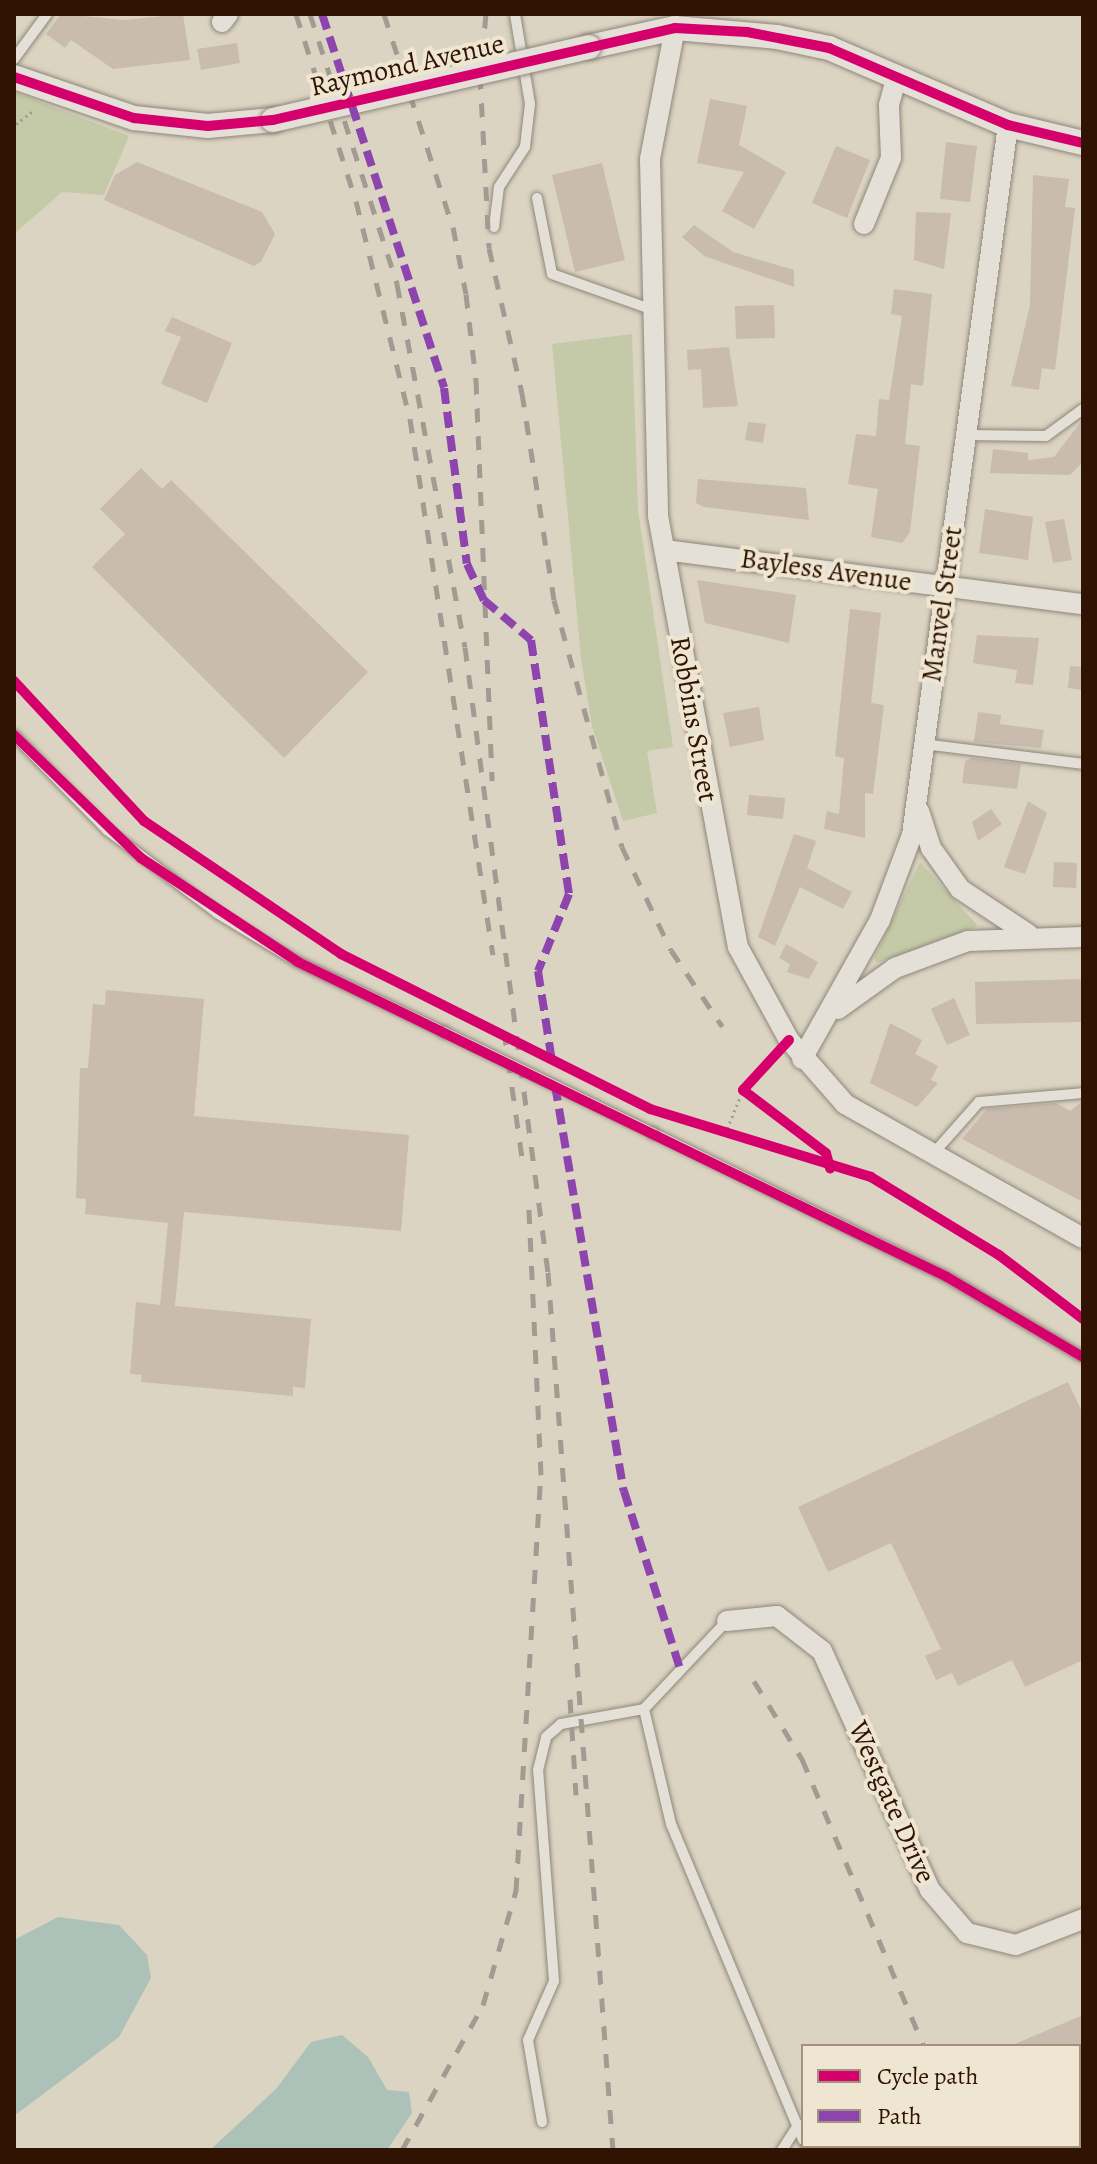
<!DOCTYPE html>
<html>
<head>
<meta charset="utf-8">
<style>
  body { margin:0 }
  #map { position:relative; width:1097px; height:2164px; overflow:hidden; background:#dcd4c2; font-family:Alegreya,serif }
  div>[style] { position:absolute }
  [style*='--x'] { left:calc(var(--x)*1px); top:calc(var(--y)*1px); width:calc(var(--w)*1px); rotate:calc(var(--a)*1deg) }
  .green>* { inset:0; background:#c4c9a8 }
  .water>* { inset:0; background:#acc1b8 }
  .building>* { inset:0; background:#c9bbae }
  .path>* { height:3px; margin-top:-1.5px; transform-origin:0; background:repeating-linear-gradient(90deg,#a19b93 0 2px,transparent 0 6px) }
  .roads { filter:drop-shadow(0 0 2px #8e867a) drop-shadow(0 0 2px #8e867a) }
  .service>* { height:10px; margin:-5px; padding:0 5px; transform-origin:5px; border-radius:5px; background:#e4e0d7 }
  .minor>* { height:20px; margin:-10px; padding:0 10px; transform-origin:10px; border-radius:10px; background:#e4e0d7 }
  .tertiary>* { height:24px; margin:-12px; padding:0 12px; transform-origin:12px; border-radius:12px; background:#e4e0d7 }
  .rail>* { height:5px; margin-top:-2.5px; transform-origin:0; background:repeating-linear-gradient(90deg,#a19b93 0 14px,transparent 0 28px) }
  .bridges { filter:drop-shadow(0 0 2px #8e867a) drop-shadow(0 0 2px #8e867a) }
  .service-bridge>* { height:10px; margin:-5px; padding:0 5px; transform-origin:5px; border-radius:5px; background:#e4e0d7 }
  .tertiary-bridge>* { height:24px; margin:-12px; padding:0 12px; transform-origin:12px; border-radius:12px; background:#e4e0d7 }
  .quiet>* { height:8px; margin-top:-4px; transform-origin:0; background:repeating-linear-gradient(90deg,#8e44ad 0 16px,transparent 0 24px) }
  .cycleway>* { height:10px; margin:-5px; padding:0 5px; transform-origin:5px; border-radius:5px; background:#d6006c }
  span { translate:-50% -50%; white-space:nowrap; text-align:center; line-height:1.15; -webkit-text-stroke:8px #efe6d1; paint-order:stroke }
  .street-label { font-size:28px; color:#301303 }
  .frame { position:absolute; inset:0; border:16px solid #301303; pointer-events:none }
  .legend { position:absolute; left:801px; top:2044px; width:280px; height:104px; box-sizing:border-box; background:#efe6d1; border:2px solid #a3927f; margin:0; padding:10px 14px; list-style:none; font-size:24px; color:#301303 }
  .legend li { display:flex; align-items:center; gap:16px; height:40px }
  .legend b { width:40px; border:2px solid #a3927f }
</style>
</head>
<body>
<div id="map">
  <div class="green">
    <i style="clip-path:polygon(14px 92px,129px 136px,104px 195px,62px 192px,14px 234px)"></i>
    <i style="clip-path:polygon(632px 334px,638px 510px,673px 747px,647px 751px,657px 813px,623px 821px,592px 726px,581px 658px,552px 344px)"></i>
    <i style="clip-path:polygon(920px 862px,978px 926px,877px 963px,874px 958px)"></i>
  </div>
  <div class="water">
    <i style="clip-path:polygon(58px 1917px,119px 1925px,147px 1955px,151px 1978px,119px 2037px,14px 2116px,14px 1940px)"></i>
    <i style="clip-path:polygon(342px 2035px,368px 2057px,387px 2090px,409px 2092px,412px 2113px,387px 2150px,210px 2150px,276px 2089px,311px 2042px)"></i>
  </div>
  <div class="building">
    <i style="clip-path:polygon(61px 14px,125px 20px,183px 14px,190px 60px,113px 69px,71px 40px,65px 48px,46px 34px)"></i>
    <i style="clip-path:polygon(237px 43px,240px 63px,201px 70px,197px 49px)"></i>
    <i style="clip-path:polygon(710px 99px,747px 106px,739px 145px,786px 172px,754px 229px,722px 211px,744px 172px,697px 163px)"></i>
    <i style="clip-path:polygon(946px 142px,977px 146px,970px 202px,940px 199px)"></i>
    <i style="clip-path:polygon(836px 146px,870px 160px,847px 218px,812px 203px)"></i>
    <i style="clip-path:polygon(137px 162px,262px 212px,275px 234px,261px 262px,254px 266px,104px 200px,115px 175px)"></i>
    <i style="clip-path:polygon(602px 163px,625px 260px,575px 272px,552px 175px)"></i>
    <i style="clip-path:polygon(1033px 175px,1069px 179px,1065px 207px,1075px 208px,1055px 370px,1042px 368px,1039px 390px,1011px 386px,1030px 305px)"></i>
    <i style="clip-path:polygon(916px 212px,951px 213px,944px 269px,914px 260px)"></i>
    <i style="clip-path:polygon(694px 225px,733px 252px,794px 270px,794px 287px,704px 256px,682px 237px)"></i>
    <i style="clip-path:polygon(894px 289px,932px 294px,923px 386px,911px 384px,905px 444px,920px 446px,910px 532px,902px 543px,871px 537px,878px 489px,848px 484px,856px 434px,876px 436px,879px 399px,889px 400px,902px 316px,891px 314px)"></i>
    <i style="clip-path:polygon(774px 305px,775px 338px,736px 339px,735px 306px)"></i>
    <i style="clip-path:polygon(172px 317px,232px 343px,207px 403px,161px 384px,181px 337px,165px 331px)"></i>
    <i style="clip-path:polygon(729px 347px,738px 406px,703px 408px,701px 369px,688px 370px,687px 350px)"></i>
    <i style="clip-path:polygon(1083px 419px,1083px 462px,1070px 475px,990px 473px,993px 449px,1028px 453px,1028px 460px,1054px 457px)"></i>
    <i style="clip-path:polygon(748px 422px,766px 424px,763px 443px,745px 440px)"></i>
    <i style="clip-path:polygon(141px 468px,162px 489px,171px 480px,368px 672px,284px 758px,92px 567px,125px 534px,100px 509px)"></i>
    <i style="clip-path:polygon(698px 479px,806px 488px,809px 520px,704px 507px,696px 503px)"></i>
    <i style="clip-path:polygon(985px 509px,1033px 517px,1028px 560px,979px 553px)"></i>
    <i style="clip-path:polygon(1064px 519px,1072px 560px,1053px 563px,1045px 522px)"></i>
    <i style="clip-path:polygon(697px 580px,796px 595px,789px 643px,705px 623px)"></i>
    <i style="clip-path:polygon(850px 609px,881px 613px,871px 703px,884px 705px,873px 794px,865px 793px,865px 838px,824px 829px,827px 811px,839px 814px,844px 758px,835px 756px)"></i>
    <i style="clip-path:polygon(977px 635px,1039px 638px,1033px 685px,1015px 683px,1017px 670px,973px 663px)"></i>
    <i style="clip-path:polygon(1070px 666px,1083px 667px,1083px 690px,1068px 688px)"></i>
    <i style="clip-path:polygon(759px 707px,764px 740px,730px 747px,723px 713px)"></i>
    <i style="clip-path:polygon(978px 712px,1001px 715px,1000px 724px,1044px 730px,1041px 748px,974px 742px)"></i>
    <i style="clip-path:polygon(973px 758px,1021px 764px,1017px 789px,962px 783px,965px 761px)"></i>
    <i style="clip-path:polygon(749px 795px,785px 798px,783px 819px,747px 815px)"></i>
    <i style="clip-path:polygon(1028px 801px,1047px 813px,1025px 874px,1004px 867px)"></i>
    <i style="clip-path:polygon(991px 809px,1002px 824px,978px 841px,972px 822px)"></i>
    <i style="clip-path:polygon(794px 834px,816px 841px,807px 868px,852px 892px,843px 909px,800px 887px,775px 946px,758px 937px)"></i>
    <i style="clip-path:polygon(1054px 862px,1077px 863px,1076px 888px,1053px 887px)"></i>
    <i style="clip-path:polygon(786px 944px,818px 962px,809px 979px,787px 972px,790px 964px,779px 958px)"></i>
    <i style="clip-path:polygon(1083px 979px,1083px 1022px,976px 1024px,975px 982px)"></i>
    <i style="clip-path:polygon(106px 990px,204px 999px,194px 1116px,409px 1135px,401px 1231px,184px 1212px,175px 1306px,311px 1319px,305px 1388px,293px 1387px,293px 1396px,141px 1382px,142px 1375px,130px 1374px,136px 1302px,160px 1305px,168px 1223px,85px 1214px,86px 1199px,76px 1198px,80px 1068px,88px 1068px,93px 1004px,105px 1005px)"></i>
    <i style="clip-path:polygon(954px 998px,970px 1035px,947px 1045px,931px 1009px)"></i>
    <i style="clip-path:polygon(890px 1023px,922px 1040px,915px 1054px,938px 1066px,931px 1080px,938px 1083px,917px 1107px,870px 1083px)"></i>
    <i style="clip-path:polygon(1083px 1101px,1083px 1202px,962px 1139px,987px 1109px,1056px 1103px,1070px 1111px)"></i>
    <i style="clip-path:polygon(1068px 1382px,1083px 1414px,1083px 1660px,1025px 1687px,1012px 1660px,958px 1686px,952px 1673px,936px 1680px,925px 1656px,941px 1649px,891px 1543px,828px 1572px,798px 1507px)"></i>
    <i style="clip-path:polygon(1083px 2015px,1083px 2046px,1010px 2046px)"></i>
  </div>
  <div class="path">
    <i style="--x:14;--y:121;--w:22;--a:90"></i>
    <i style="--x:16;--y:124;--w:23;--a:-38"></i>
    <i style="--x:725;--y:1134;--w:48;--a:-67.8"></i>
  </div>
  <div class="roads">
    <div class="service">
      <i style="--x:14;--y:59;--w:56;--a:-53.7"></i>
      <i style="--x:537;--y:198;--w:77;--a:78.8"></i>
      <i style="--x:552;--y:274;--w:107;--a:19.6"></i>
      <i style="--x:494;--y:227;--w:40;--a:-82.9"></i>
      <i style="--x:499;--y:187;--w:48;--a:-57"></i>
      <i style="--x:525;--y:147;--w:43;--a:-83.4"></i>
      <i style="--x:530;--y:104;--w:91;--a:-99.5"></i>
      <i style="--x:966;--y:435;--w:80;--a:0.7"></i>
      <i style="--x:1046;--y:436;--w:46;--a:-36.1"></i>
      <i style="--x:14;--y:735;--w:133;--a:45.6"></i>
      <i style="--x:107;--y:830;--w:138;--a:37"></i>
      <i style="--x:217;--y:913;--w:95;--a:31.2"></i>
      <i style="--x:298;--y:962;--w:162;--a:25.6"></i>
      <i style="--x:923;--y:744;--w:161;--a:7.1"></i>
      <i style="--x:653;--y:1133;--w:327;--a:26.1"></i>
      <i style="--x:947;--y:1277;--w:158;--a:30.5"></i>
      <i style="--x:932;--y:1155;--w:71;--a:-48.4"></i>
      <i style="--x:979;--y:1102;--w:104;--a:-4.9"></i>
      <i style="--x:644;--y:1709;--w:118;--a:76.8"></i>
      <i style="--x:671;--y:1824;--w:342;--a:67.3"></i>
      <i style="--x:542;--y:2122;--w:83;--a:-99.7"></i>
      <i style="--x:528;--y:2040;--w:64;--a:-66.2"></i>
      <i style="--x:554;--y:1981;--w:212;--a:-94.3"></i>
      <i style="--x:538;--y:1770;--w:34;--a:-76"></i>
      <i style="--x:546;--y:1737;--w:20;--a:-41"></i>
      <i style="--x:561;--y:1724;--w:84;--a:-10.2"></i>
      <i style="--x:644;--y:1709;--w:121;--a:-46.7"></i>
      <i style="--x:806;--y:2146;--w:4;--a:76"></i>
      <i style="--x:782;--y:2150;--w:30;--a:-57"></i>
    </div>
    <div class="minor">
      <i style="--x:222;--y:22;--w:10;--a:-53"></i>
      <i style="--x:675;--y:28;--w:133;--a:100.8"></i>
      <i style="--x:650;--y:159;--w:357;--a:88.7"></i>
      <i style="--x:658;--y:516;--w:438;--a:79.5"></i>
      <i style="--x:738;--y:947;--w:106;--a:61.3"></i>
      <i style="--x:789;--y:1040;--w:85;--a:48.8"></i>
      <i style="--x:845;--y:1104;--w:273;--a:29.4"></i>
      <i style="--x:864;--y:224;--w:71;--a:-67.8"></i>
      <i style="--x:891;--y:158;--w:53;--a:-92.2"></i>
      <i style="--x:889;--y:105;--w:30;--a:-75"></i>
      <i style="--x:665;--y:550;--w:421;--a:7.4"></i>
      <i style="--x:919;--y:811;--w:39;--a:72"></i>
      <i style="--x:931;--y:848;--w:50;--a:54.7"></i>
      <i style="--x:960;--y:889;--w:82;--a:33.5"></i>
      <i style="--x:838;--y:1009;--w:70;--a:-35.7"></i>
      <i style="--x:895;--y:968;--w:78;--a:-20.3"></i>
      <i style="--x:968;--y:941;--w:115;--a:-2"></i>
      <i style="--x:802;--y:1059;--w:159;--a:-60.7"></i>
      <i style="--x:880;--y:920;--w:91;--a:-69.4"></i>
      <i style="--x:912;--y:835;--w:716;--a:-82.3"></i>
      <i style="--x:727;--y:1621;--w:50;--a:-5.7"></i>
      <i style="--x:777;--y:1616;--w:57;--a:37.9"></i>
      <i style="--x:822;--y:1651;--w:262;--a:65.7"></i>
      <i style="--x:930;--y:1890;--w:57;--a:49.3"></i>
      <i style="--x:967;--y:1933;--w:50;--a:13.8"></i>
      <i style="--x:1016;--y:1945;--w:72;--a:-21.2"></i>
    </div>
    <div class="tertiary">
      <i style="--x:589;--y:47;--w:88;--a:-12.5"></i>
      <i style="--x:675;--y:28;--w:102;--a:5"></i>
      <i style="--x:777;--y:37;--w:53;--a:11.9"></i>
      <i style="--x:829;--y:48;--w:195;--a:23.3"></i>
      <i style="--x:1008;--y:125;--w:77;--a:13.5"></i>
      <i style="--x:14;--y:77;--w:127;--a:18.9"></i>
      <i style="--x:134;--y:118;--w:74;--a:6.2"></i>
      <i style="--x:208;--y:126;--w:65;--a:-5.3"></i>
    </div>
  </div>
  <div class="rail">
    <i style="--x:296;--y:14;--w:196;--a:72.2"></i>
    <i style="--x:356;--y:201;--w:225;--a:76.1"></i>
    <i style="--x:410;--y:419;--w:542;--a:81.2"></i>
    <i style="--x:310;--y:14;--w:284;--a:72.1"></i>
    <i style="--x:397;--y:284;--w:369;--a:79.4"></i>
    <i style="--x:465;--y:647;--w:630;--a:82.44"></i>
    <i style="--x:548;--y:1272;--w:880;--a:85.77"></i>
    <i style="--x:384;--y:14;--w:224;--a:72.1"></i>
    <i style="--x:453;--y:227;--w:68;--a:79"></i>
    <i style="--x:466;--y:294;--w:87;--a:83.4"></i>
    <i style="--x:476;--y:380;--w:401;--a:87.7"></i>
    <i style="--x:486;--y:14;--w:61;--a:95.6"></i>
    <i style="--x:480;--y:75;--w:173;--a:87"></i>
    <i style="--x:489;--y:248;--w:149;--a:77.2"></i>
    <i style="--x:522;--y:393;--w:209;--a:81.2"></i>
    <i style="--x:554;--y:600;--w:256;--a:74.6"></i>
    <i style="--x:622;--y:847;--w:114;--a:64.6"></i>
    <i style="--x:671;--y:950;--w:92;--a:56.1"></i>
    <i style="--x:504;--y:1031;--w:135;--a:81.9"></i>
    <i style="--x:754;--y:1681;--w:92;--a:58.4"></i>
    <i style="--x:802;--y:1759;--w:312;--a:67"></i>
    <i style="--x:570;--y:1699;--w:96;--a:86.4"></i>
    <i style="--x:967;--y:2146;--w:4;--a:76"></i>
    <i style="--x:402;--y:2150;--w:166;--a:-60.8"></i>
    <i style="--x:483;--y:2005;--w:119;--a:-73.9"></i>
    <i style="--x:516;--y:1891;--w:417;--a:-86.6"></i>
    <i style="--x:541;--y:1475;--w:266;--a:-92.6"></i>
  </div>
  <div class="bridges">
    <div class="service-bridge">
      <i style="--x:444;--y:1032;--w:232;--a:25.8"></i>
    </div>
    <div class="tertiary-bridge">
      <i style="--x:273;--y:120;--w:324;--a:-13"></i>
    </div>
  </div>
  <div class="quiet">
    <i style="--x:322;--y:14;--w:393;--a:71.9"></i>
    <i style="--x:444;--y:388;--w:177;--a:82.6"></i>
    <i style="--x:467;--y:564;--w:40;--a:65"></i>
    <i style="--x:484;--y:600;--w:62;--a:40.4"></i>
    <i style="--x:531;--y:640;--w:257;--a:81.5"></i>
    <i style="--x:569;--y:894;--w:83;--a:111.9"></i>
    <i style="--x:538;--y:971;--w:91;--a:81.2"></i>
    <i style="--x:555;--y:1085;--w:412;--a:80.4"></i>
    <i style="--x:624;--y:1491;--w:187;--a:72.5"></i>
  </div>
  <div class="cycleway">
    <i style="--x:14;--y:77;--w:127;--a:18.9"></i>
    <i style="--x:134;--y:118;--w:74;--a:6.2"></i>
    <i style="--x:208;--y:126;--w:65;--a:-5.3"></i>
    <i style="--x:273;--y:120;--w:412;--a:-12.9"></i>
    <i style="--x:675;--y:28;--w:72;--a:3.2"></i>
    <i style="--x:747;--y:32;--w:84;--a:11"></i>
    <i style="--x:829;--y:48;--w:195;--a:23.3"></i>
    <i style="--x:1008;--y:125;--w:77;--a:13.5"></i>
    <i style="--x:14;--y:681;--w:191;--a:47.1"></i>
    <i style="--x:144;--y:821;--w:238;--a:34"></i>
    <i style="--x:341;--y:954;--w:346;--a:26.6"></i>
    <i style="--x:650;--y:1109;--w:231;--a:17.1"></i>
    <i style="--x:871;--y:1177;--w:150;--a:31.4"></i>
    <i style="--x:999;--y:1255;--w:106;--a:37.3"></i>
    <i style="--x:14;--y:735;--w:177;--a:44.1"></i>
    <i style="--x:141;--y:858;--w:188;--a:33.5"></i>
    <i style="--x:298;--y:962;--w:721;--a:25.89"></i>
    <i style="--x:947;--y:1277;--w:158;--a:30.5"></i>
    <i style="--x:789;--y:1040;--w:68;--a:132.6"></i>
    <i style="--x:743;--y:1090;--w:104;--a:37.2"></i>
    <i style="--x:826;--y:1153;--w:16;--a:75"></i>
  </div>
  <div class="street-label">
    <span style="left:407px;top:65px;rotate:-13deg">Raymond Avenue</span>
    <span style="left:826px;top:570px;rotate:8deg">Bayless Avenue</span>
    <span style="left:942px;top:604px;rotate:-82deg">Manvel Street</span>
    <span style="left:694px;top:719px;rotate:80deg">Robbins Street</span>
    <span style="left:892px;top:1802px;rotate:66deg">Westgate Drive</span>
  </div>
  <div class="frame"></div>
  <ul class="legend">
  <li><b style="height:10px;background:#d6006c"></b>Cycle path</li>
  <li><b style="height:10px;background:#8e44ad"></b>Path</li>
  </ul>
</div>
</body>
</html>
